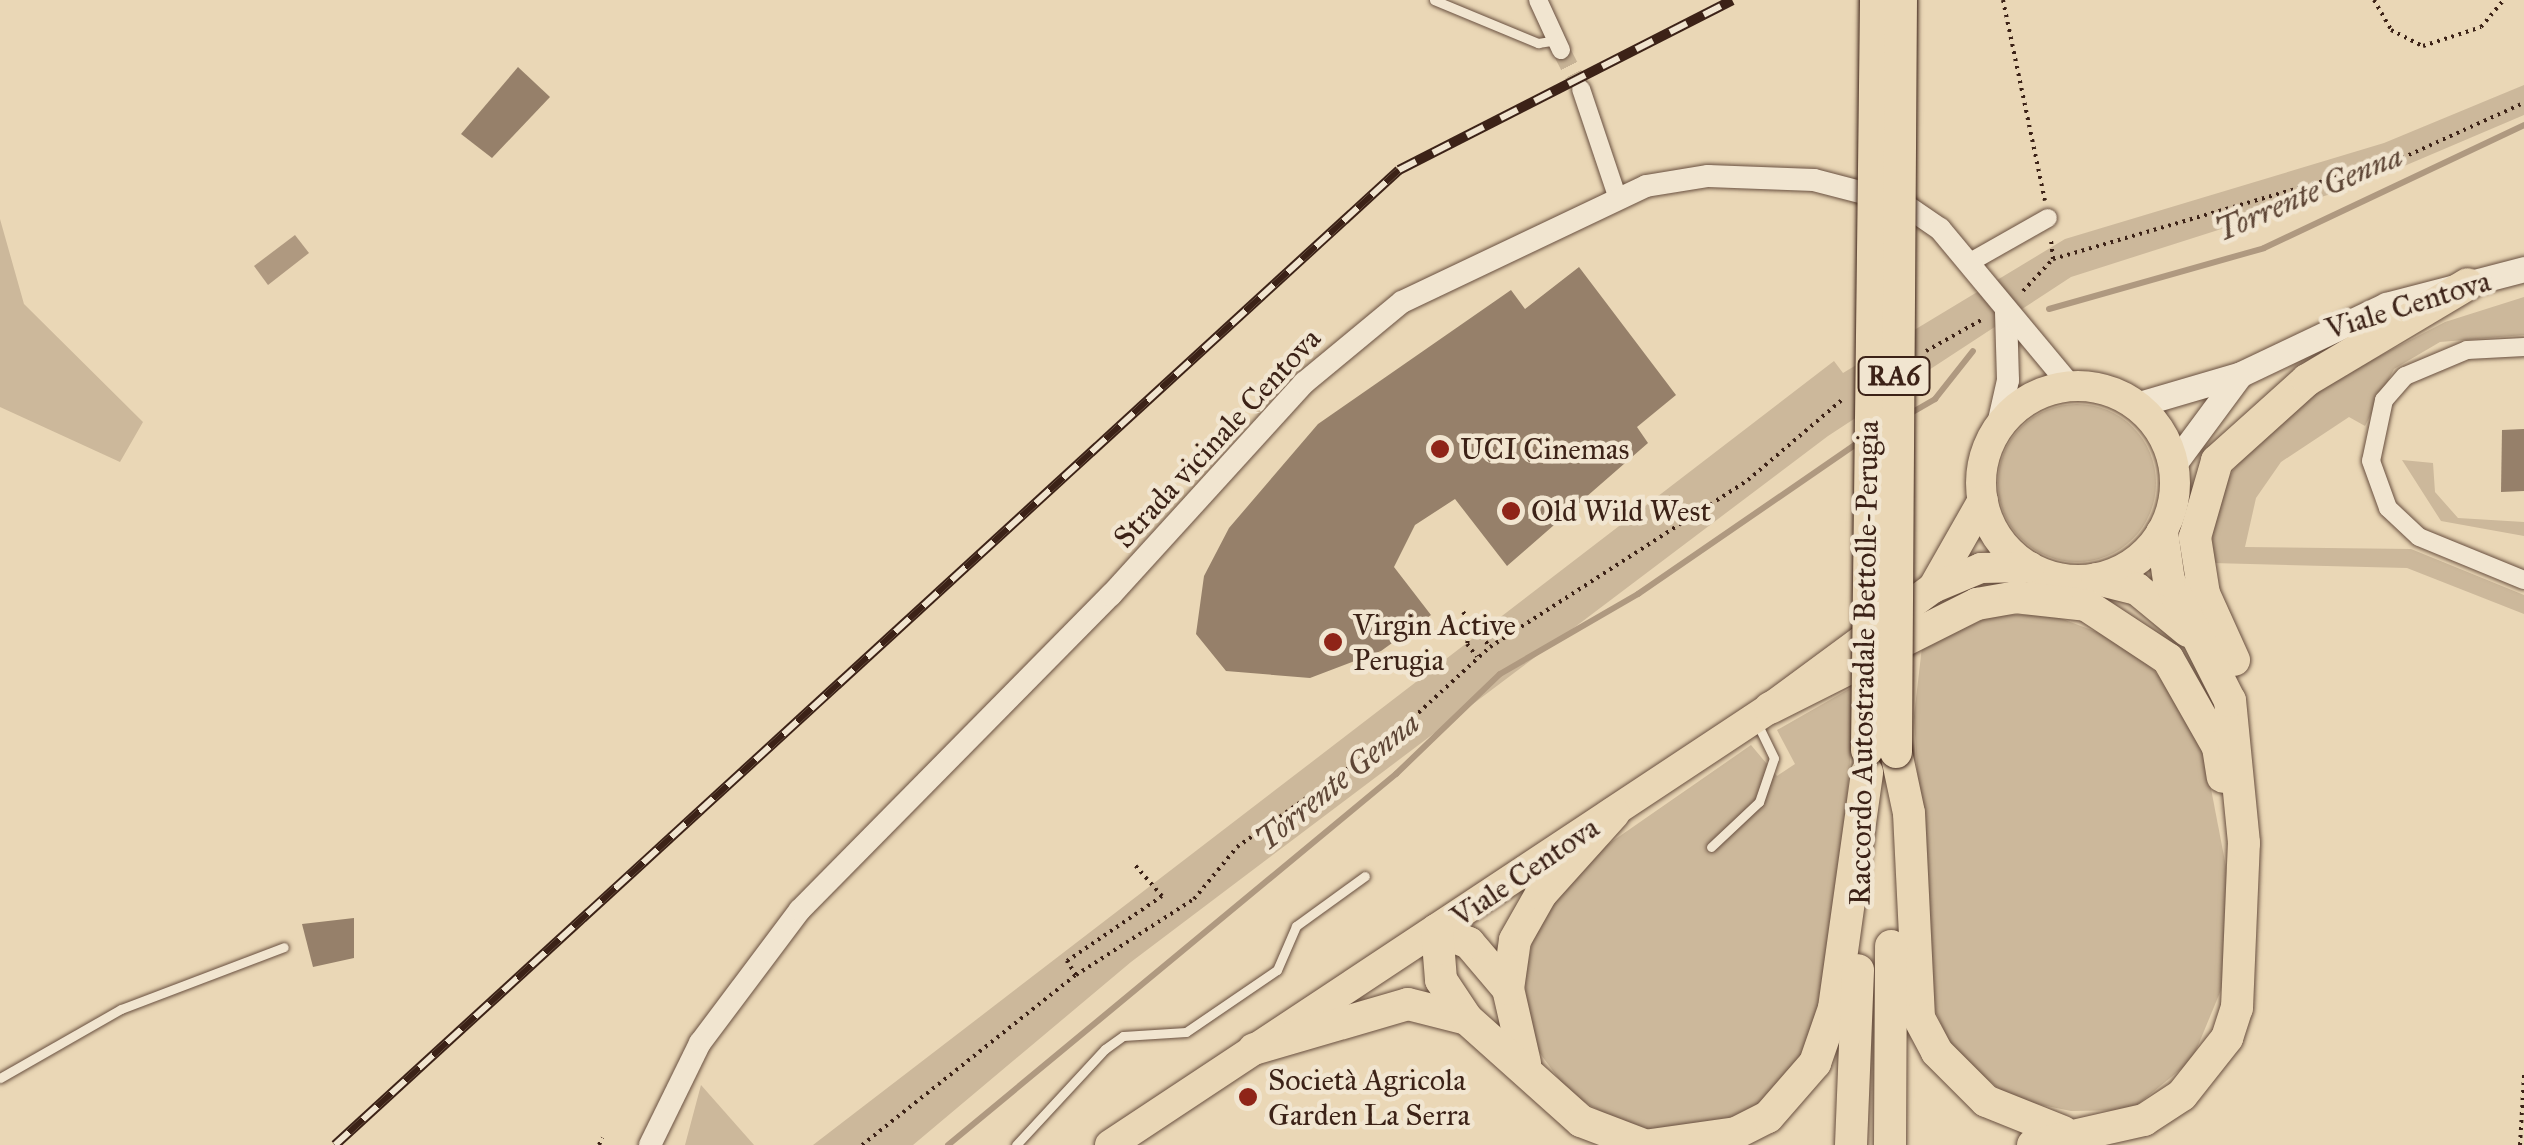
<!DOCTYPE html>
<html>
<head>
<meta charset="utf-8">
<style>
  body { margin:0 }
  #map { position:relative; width:2524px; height:1145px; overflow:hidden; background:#ead7b6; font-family:"IM FELL Great Primer",serif }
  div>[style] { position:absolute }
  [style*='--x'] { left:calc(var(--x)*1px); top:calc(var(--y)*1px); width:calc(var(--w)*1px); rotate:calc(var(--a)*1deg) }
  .green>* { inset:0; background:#ccb89b }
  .round { border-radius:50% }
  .water>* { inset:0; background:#af9980 }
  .stream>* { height:6px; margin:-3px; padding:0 3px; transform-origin:3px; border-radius:3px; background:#af9980 }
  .building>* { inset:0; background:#96806a }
  .minor-tunnel>* { height:18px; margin-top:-9px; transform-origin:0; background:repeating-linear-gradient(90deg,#c7b396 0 18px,transparent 0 27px) }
  .path>* { height:4px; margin-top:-2px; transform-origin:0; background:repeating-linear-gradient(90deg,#3c2217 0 2.5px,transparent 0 7.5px) }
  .roads { filter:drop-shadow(0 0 2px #684f3f) drop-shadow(0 0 2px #684f3f) }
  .service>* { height:9px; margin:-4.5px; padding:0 4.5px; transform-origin:4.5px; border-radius:4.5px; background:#f1e5d0 }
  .minor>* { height:18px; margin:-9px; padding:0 9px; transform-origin:9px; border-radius:9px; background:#f1e5d0 }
  .tertiary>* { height:22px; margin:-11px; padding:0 11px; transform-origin:11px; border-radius:11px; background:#f1e5d0 }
  .secondary>* { height:25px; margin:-12.5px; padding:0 12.5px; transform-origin:12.5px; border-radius:12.5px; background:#f1e5d0 }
  .primary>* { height:30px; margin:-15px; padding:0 15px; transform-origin:15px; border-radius:15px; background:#ead7b6 }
  .primary>.ring { margin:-15px; padding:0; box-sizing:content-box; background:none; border:30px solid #ead7b6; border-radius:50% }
  .motorway>* { height:32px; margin:-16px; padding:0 16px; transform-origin:16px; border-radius:16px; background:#ead7b6 }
  .rail>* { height:10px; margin-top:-5px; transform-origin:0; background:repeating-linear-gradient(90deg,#f1e5d0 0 19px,#3c2217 0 38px); box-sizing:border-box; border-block:2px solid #3c2217 }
  .bridges { filter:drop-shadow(0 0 2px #3c2217) drop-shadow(0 0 2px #3c2217) }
  .motorway-bridge>* { height:32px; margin:-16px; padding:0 16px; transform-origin:16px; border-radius:16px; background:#ead7b6 }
  .dots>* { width:28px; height:28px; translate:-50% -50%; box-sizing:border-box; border:5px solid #f1e5d0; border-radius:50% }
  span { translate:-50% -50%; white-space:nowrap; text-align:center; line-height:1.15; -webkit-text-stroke:9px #f1e5d0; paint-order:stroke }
  .shield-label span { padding:2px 8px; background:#f1e5d0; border:2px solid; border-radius:8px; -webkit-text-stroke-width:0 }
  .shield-label { font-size:28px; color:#3c2217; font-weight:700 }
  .street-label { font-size:30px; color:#3c2217 }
  .poi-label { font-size:30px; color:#3c2217 }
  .left { translate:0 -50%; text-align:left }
  .water-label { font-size:32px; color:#5e4636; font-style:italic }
</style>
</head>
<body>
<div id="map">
  <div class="green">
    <i style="clip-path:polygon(2524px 85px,2524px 115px,2362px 184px,2071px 277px,1828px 436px,1131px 962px,913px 1145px,813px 1145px,1834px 361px,1843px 373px,2065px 239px,2384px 143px)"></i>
    <i style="clip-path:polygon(0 219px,24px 304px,143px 422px,120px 462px,0 407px)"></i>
    <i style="clip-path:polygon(2524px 297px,2524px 335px,2440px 342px,2394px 369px,2365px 426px,2349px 417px,2281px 462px,2256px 498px,2245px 547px,2411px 549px,2524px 595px,2524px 614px,2407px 568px,2212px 563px,2213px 514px,2227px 480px,2251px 443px,2312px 391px,2445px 322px)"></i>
    <i class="round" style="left:1998px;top:404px;width:158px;height:158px"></i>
    <i style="clip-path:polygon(2402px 460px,2433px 463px,2435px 492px,2458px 518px,2524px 522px,2524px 536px,2441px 521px)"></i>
    <i style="clip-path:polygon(1993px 615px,2052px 615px,2131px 645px,2189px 710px,2207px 768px,2227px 872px,2226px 978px,2192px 1060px,2131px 1110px,2071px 1111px,2012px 1099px,1953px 1052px,1930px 998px,1914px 716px,1922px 647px)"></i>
    <i style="clip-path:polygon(1856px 685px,1834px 968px,1807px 1058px,1764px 1104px,1704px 1134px,1632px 1129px,1570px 1094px,1528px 1037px,1525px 976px,1537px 921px,1594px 854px,1751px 745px,1777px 776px,1795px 764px,1777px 730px)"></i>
    <i style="clip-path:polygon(701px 1085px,754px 1145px,685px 1145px)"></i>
  </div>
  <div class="water">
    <i style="clip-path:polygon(295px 235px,309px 253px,268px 285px,254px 266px)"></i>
  </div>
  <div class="stream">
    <i style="--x:2049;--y:309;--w:223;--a:-15.8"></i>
    <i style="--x:2264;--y:248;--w:288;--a:-25.3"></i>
    <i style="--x:1911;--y:413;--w:28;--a:-30"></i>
    <i style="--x:1935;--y:399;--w:61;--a:-51.6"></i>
    <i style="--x:948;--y:1145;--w:582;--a:-39.63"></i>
    <i style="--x:1396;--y:774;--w:144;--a:-43.9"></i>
    <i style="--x:1500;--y:674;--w:160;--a:-30.1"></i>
    <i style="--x:1638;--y:594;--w:270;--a:-34.5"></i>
  </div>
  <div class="building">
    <i style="clip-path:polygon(518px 67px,550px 97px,492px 158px,461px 134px)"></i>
    <i style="clip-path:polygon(1579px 267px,1676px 395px,1637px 427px,1648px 443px,1507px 566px,1455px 499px,1415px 525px,1394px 567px,1431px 615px,1381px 651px,1310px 678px,1226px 671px,1196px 634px,1204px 576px,1229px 528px,1318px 424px,1511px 290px,1525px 309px)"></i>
    <i style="clip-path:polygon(2524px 429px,2524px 491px,2501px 492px,2502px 430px)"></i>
    <i style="clip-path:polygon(354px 918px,354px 958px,313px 967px,302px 924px)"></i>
  </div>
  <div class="minor-tunnel">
    <i style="--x:1561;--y:50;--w:44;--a:62.9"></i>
  </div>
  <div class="path">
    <i style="--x:2003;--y:0;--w:205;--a:78.2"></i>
    <i style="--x:2374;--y:0;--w:34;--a:60"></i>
    <i style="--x:2391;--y:30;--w:36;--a:27"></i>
    <i style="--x:2423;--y:46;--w:61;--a:-18.1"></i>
    <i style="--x:2481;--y:27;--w:35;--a:-50"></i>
    <i style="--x:2053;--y:259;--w:363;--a:-16.1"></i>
    <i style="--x:2402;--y:158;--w:134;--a:-24.3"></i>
    <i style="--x:2023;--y:291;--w:44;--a:-46.8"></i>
    <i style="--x:2053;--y:259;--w:19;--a:-96"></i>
    <i style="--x:1926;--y:351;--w:65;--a:-29.3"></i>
    <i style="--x:1463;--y:612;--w:44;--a:52.4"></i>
    <i style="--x:1470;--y:626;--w:18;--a:99"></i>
    <i style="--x:1467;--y:644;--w:16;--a:52"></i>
    <i style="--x:1076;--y:975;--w:17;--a:-123"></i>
    <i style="--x:1067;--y:961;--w:115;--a:-34.4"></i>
    <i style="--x:1162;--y:896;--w:41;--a:-131.1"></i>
    <i style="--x:599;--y:1145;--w:8;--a:-67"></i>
    <i style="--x:862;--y:1145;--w:273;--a:-38.5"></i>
    <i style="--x:1076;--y:975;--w:140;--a:-32.8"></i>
    <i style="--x:1194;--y:899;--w:67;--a:-50.4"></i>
    <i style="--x:1237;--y:847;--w:189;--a:-35.3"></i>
    <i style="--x:1391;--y:738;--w:134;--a:-42.6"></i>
    <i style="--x:1490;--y:647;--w:307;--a:-32.9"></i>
    <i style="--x:1748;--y:480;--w:126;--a:-40.5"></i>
    <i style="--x:2520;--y:1145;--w:70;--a:-86.7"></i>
  </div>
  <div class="roads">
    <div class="service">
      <i style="--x:1434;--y:0;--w:113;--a:22.5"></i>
      <i style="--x:1538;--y:43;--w:18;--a:-9"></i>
      <i style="--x:1711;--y:847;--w:66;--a:-43.2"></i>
      <i style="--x:1759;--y:802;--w:46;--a:-71.2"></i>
      <i style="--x:1774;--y:758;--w:41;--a:-115.9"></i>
      <i style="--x:0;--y:1078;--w:139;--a:-29.7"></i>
      <i style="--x:121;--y:1009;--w:174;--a:-20.8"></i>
      <i style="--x:1016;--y:1145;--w:131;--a:-47.2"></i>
      <i style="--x:1105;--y:1049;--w:22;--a:-36"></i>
      <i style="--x:1123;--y:1036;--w:63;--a:-3.6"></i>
      <i style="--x:1186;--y:1032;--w:110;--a:-34.3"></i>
      <i style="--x:1277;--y:970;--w:48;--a:-66.6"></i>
      <i style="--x:1296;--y:926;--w:85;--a:-35.9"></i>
    </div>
    <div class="minor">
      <i style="--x:1538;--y:0;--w:55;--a:65.3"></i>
      <i style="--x:1581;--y:89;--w:113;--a:71.4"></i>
      <i style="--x:1974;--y:260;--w:85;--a:-29.6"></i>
      <i style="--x:2524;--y:347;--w:57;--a:177"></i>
      <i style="--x:2467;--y:350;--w:67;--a:157.2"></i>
      <i style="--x:2405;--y:376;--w:32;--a:131"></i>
      <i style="--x:2384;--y:400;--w:62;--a:102"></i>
      <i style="--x:2371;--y:461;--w:50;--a:70.1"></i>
      <i style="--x:2388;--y:508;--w:42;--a:43.1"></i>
      <i style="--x:2419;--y:537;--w:113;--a:22.3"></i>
    </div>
    <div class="tertiary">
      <i style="--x:1997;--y:429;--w:50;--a:-77.3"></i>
      <i style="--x:2008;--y:380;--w:69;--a:-91.7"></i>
      <i style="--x:650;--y:1145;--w:114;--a:-63.9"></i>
      <i style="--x:700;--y:1043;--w:166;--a:-53.1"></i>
      <i style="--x:800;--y:910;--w:443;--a:-45.4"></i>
      <i style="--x:1111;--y:595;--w:287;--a:-47.7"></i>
      <i style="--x:1304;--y:383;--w:127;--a:-39.6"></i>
      <i style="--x:1402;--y:302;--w:270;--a:-25.4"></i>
      <i style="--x:1646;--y:186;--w:63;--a:-9.2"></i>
      <i style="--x:1708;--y:176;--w:106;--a:2.2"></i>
      <i style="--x:1814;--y:180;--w:91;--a:14.6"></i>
      <i style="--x:1902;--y:203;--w:46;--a:34.4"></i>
      <i style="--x:1940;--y:229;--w:204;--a:50.2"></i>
    </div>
    <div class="secondary">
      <i style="--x:2136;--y:405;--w:109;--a:-16.4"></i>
      <i style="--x:2241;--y:374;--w:161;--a:-25.4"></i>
      <i style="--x:2386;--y:305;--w:143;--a:-14.6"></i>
      <i style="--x:2174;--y:464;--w:109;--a:-53.5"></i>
    </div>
    <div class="primary">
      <i class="ring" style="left:1981px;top:386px;width:164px;height:164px"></i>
      <i style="--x:1933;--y:588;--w:101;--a:-60.4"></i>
      <i style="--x:1110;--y:1145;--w:792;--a:-33.51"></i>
      <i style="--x:1770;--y:708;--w:202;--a:-36.4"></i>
      <i style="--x:1933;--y:588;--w:52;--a:-22.6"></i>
      <i style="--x:1981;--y:568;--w:49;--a:-1.2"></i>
    </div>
    <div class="motorway">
      <i style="--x:2097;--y:579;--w:41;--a:14"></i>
      <i style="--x:2137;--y:589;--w:66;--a:39.5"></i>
      <i style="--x:2234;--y:660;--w:72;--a:-114.4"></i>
      <i style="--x:2204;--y:594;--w:58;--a:-99"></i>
      <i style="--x:2195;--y:537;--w:79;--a:-73.9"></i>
      <i style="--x:2217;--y:461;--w:121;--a:-42"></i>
      <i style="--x:2307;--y:380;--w:187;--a:-30.8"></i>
      <i style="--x:1770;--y:708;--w:232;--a:-26.7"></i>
      <i style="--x:1977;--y:604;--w:39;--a:-10"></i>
      <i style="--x:2015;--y:597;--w:71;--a:6.4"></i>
      <i style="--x:2086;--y:605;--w:98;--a:33.4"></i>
      <i style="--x:2168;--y:659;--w:101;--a:60.4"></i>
      <i style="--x:2218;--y:747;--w:30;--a:81"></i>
      <i style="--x:1896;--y:752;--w:62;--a:78"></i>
      <i style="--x:1909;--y:813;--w:205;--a:87.2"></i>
      <i style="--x:1919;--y:1018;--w:38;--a:62"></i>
      <i style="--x:1937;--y:1052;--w:69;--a:45"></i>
      <i style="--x:1986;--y:1101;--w:83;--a:21.9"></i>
      <i style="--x:1508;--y:989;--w:49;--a:-81.9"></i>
      <i style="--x:1515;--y:940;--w:53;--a:-60.5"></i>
      <i style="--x:1541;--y:894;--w:109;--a:-48"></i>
      <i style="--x:1254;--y:1049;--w:160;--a:-16.3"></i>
      <i style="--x:1408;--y:1004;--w:61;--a:14.3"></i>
      <i style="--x:1525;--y:1063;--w:76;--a:-102.9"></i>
      <i style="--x:1508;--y:989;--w:60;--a:-130.3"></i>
      <i style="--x:1469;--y:943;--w:35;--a:-158"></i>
      <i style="--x:1437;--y:930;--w:50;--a:85.4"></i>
      <i style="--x:1441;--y:980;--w:47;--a:56.3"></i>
      <i style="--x:1467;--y:1019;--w:153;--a:41.8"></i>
      <i style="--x:1581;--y:1121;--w:67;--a:20.9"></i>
      <i style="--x:1651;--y:1145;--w:86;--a:-8"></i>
      <i style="--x:1736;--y:1133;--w:36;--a:-27"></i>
      <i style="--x:1768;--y:1117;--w:72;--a:-49"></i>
      <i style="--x:1815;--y:1063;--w:58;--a:-70.9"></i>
      <i style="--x:1834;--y:1008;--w:238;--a:-82"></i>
      <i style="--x:1851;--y:1145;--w:175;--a:-87.7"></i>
      <i style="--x:1890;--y:1145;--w:199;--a:-89.7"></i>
      <i style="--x:2033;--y:1145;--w:114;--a:-12.7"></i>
      <i style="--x:2144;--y:1120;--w:45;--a:-33.3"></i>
      <i style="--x:2182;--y:1095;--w:73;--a:-51.7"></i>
      <i style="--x:2227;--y:1038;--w:32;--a:-72"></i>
      <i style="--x:2237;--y:1008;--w:165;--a:-87.6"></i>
      <i style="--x:2244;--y:843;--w:143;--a:-95.6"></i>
      <i style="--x:2230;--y:701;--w:135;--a:-116.9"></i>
      <i style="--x:2169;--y:581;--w:49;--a:-98.1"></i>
    </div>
  </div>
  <div class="rail">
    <i style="--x:335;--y:1145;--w:1443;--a:-42.5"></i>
    <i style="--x:1399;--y:170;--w:374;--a:-27"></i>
  </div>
  <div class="bridges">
    <div class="motorway-bridge">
      <i style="--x:1867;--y:750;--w:750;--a:-89.31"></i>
      <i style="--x:1896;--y:752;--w:752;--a:-89.62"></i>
    </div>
  </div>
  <div class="dots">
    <i style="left:1440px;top:449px;background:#8f2418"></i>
    <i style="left:1511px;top:511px;background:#8f2418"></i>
    <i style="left:1333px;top:642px;background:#8f2418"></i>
    <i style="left:1248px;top:1097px;background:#8f2418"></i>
  </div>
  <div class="shield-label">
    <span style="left:1894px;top:376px">RA6</span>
  </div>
  <div class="street-label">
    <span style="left:2408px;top:305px;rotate:-17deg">Viale Centova</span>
    <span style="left:1217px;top:438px;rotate:-47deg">Strada vicinale Centova</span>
    <span style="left:1864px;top:663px;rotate:-89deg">Raccordo Autostradale Bettolle-Perugia</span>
    <span style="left:1525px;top:872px;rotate:-34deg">Viale Centova</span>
  </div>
  <div class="poi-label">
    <span class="left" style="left:1460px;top:449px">UCI Cinemas</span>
    <span class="left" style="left:1531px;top:511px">Old Wild West</span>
    <span class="left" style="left:1353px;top:642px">Virgin Active<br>Perugia</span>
    <span class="left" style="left:1268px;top:1097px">Società Agricola<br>Garden La Serra</span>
  </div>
  <div class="water-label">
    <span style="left:2309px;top:194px;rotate:-23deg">Torrente Genna</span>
    <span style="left:1338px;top:782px;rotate:-39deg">Torrente Genna</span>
  </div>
</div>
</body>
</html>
